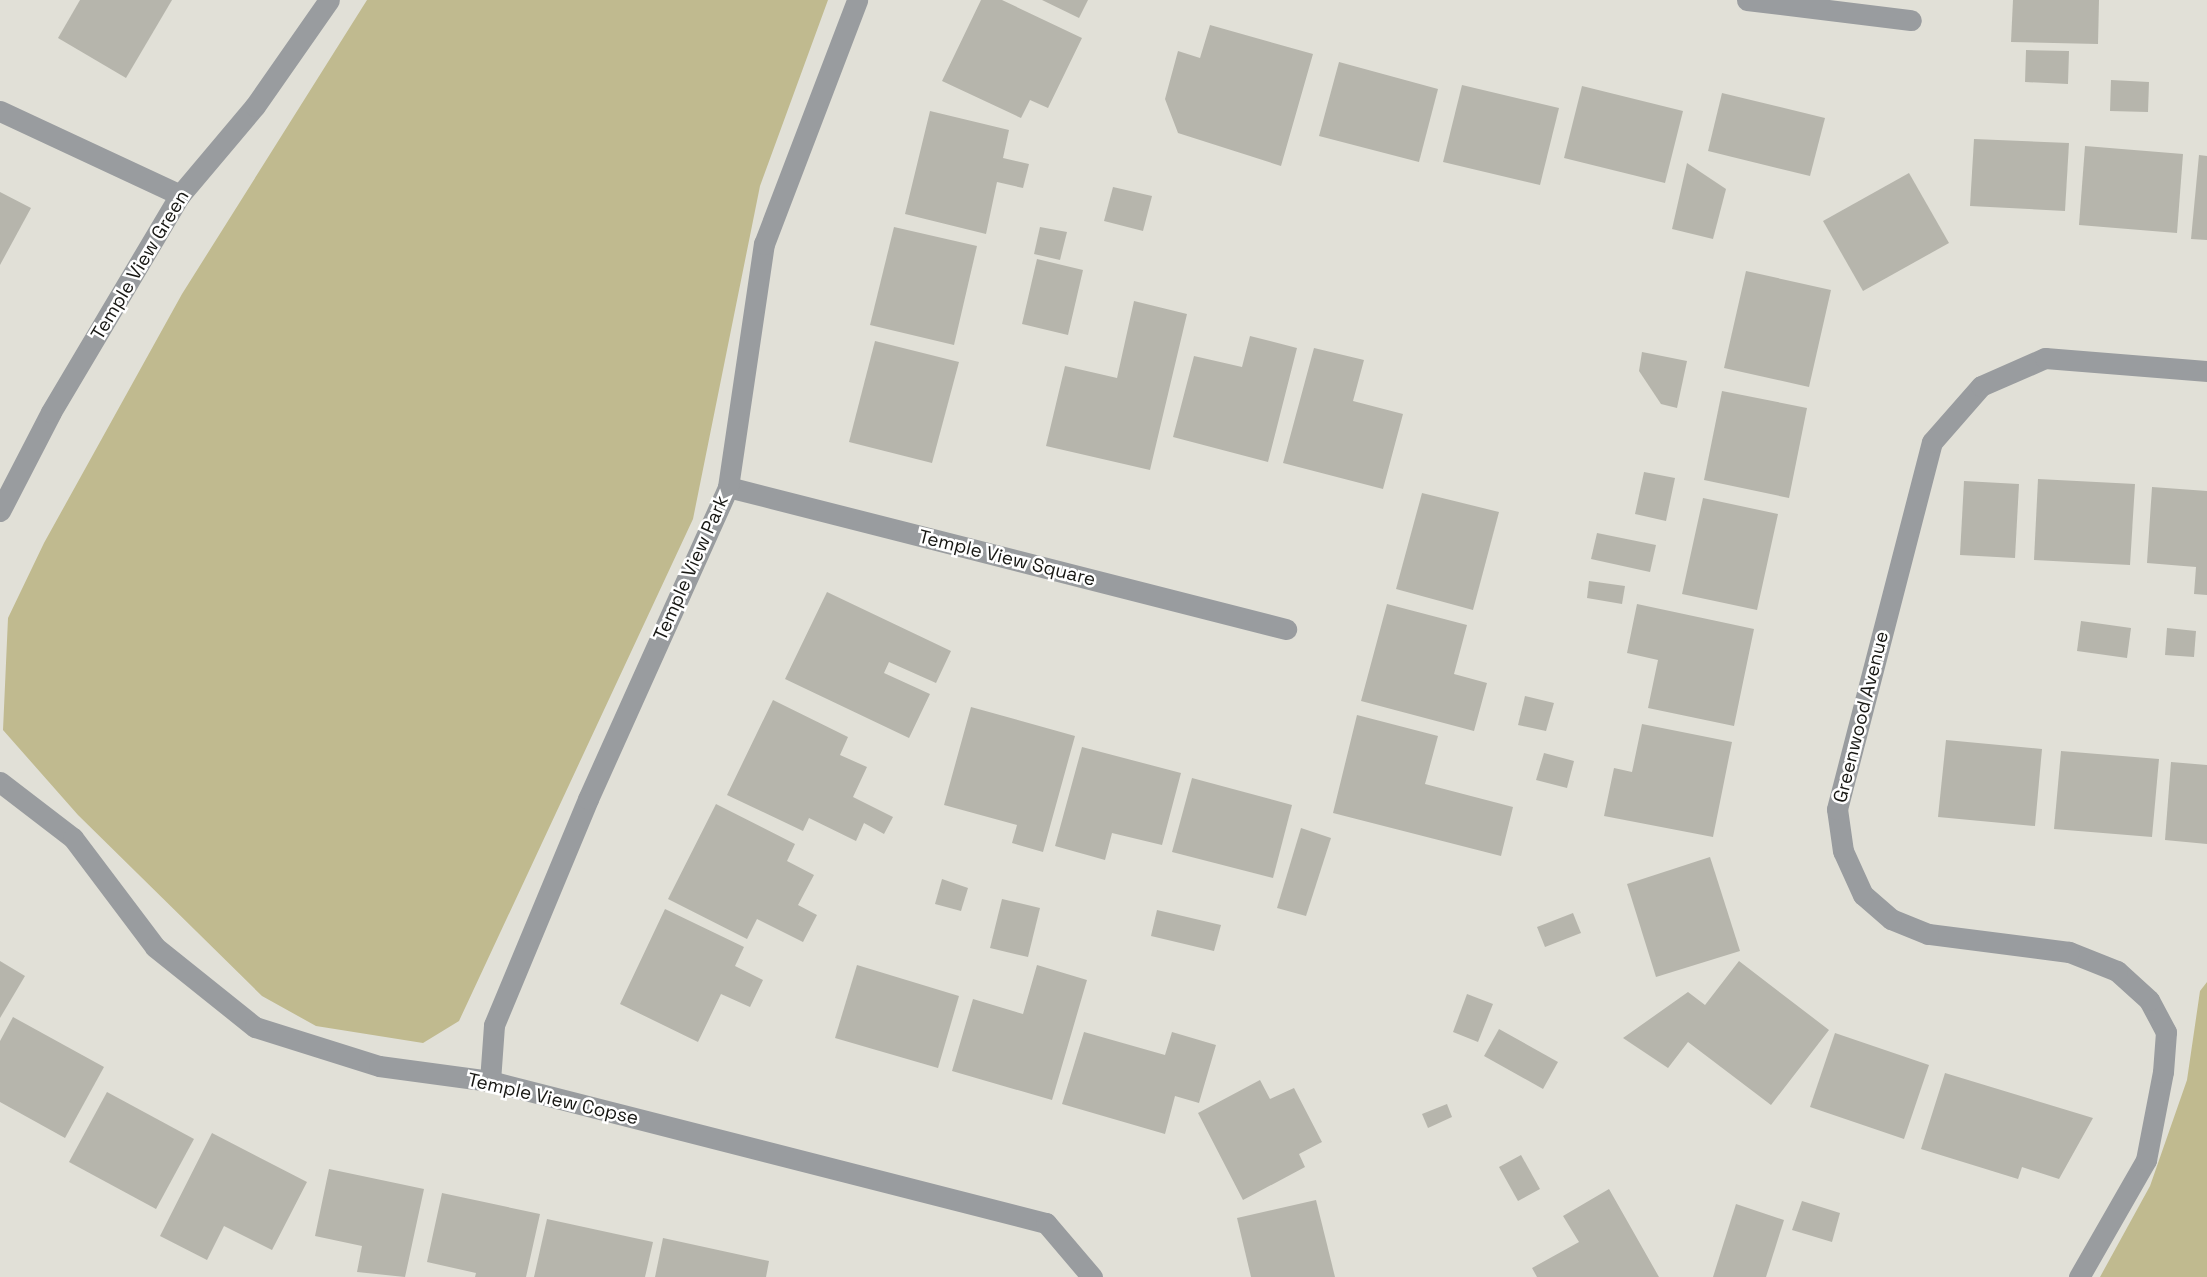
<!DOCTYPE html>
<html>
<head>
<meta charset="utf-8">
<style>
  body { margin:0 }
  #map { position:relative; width:2207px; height:1277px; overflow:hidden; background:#e1e0d7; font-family:"Space Grotesk",sans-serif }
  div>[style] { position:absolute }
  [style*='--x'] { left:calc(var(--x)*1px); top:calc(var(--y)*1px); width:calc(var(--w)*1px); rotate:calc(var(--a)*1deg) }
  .green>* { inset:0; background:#c0ba8f }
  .building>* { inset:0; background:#b6b5ac }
  .street>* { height:21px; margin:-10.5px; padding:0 10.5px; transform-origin:10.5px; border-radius:10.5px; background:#999c9f }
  span { translate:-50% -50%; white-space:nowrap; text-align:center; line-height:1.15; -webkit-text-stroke:5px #fff; paint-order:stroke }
  .street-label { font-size:19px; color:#171713 }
</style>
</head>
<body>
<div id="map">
  <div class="green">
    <i style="clip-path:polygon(367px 0,828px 0,760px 186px,693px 519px,459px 1021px,423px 1043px,316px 1026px,262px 996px,78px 815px,3px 730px,8px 618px,44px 543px,182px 294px)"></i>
    <i style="clip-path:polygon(2207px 982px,2207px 1277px,2100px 1277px,2150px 1186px,2187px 1080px,2200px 991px)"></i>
  </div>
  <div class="building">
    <i style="clip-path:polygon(80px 0,172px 0,126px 78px,58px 38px)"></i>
    <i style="clip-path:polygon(981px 0,1002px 0,1082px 38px,1048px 108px,1030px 100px,1021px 118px,942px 81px)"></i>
    <i style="clip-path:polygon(1042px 0,1088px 0,1079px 18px)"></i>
    <i style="clip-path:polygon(2013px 0,2099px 0,2098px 44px,2011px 42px)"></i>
    <i style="clip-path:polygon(1210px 25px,1313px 54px,1281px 166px,1178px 133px,1165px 99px,1178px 51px,1200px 58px)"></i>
    <i style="clip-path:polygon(2026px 50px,2069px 51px,2068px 84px,2025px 82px)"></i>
    <i style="clip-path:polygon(1339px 62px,1438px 89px,1419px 162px,1319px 136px)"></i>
    <i style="clip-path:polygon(2111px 80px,2149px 82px,2148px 112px,2110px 111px)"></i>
    <i style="clip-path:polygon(1462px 85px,1559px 108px,1540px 185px,1443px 162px)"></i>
    <i style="clip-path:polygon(1582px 86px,1683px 111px,1665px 183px,1564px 158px)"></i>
    <i style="clip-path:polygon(1722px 93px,1825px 118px,1810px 176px,1708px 151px)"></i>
    <i style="clip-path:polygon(930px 111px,1009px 130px,1003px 158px,1029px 164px,1023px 188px,997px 182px,986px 234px,905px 214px)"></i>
    <i style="clip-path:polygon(1974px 139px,2069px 143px,2065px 211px,1970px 206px)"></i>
    <i style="clip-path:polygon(2085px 146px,2183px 154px,2177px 233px,2079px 225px)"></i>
    <i style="clip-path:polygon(2199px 155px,2207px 156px,2207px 240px,2191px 239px)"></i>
    <i style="clip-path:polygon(1687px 163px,1726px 189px,1713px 239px,1672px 229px)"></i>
    <i style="clip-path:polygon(1909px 173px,1949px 243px,1863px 291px,1823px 221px)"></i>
    <i style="clip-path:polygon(1113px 187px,1152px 196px,1143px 231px,1104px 221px)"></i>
    <i style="clip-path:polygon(0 192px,31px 208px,0 265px)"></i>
    <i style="clip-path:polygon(894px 227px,977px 246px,954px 345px,870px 325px)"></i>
    <i style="clip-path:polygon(1040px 227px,1067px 232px,1060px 260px,1034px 254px)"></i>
    <i style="clip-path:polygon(1037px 259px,1083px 270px,1068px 335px,1022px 324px)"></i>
    <i style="clip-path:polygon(1746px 271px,1831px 290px,1809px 387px,1724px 368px)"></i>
    <i style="clip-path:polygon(1134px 301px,1187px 314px,1150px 470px,1046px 446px,1065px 366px,1117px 378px)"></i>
    <i style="clip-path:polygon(1250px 336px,1297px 348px,1268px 462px,1173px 437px,1194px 356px,1242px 367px)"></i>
    <i style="clip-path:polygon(875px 341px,959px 362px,932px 463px,849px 442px)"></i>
    <i style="clip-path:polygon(1314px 348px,1364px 360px,1353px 401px,1403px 414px,1383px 489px,1283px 463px)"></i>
    <i style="clip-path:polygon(1642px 352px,1687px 361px,1677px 408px,1661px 404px,1639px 371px)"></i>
    <i style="clip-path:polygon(1722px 391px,1807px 408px,1789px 498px,1704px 480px)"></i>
    <i style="clip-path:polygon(1644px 472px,1675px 478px,1666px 521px,1635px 514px)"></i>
    <i style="clip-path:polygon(2038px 479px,2135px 484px,2130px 565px,2034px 560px)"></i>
    <i style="clip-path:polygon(1964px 481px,2019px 484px,2015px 558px,1960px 555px)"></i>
    <i style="clip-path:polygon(2152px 487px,2207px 491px,2207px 595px,2194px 594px,2196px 567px,2147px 563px)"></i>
    <i style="clip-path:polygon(1422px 493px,1499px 512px,1473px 610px,1396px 589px)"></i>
    <i style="clip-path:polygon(1703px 498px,1778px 514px,1757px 610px,1682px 594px)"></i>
    <i style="clip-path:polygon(1597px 533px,1656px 545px,1650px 572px,1591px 559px)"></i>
    <i style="clip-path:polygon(1589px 581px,1625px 586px,1622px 604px,1587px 598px)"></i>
    <i style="clip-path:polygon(827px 592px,951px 651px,936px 683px,889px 662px,884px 673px,930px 694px,909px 738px,785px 679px)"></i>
    <i style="clip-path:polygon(1387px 604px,1467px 625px,1454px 674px,1487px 683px,1474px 731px,1361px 701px)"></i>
    <i style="clip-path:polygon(1637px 604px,1754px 629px,1734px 726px,1648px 708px,1658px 660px,1627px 653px)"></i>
    <i style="clip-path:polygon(2081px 621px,2131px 628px,2127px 658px,2077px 651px)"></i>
    <i style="clip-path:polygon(2167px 628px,2196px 631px,2194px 657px,2165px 655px)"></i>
    <i style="clip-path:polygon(1525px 696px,1554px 703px,1546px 731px,1518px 725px)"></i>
    <i style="clip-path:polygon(773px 700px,848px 737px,840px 755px,867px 767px,853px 797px,893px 817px,884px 834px,864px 823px,856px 841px,809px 818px,803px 831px,727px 795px)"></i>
    <i style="clip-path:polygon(971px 707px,1075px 736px,1043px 852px,1012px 843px,1017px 825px,944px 805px)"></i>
    <i style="clip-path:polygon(1357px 715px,1438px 736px,1425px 784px,1513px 807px,1501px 856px,1333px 813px)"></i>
    <i style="clip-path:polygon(1642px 724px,1732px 742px,1713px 837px,1604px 816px,1614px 768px,1632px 772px)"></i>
    <i style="clip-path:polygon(1946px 740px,2042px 749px,2035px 826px,1938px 817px)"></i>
    <i style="clip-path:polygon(1082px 747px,1181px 773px,1162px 845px,1112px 833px,1105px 860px,1055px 846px)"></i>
    <i style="clip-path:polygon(2061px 751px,2159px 759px,2152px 837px,2054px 829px)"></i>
    <i style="clip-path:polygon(1544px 753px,1574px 761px,1567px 788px,1536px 780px)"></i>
    <i style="clip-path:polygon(2171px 762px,2207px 765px,2207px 844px,2165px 840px)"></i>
    <i style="clip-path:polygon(1192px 778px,1292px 805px,1273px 878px,1172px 852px)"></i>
    <i style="clip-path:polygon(716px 804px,795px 844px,787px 861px,814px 875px,798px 905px,817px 915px,803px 942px,757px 919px,747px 939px,668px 899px)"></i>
    <i style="clip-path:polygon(1301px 828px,1331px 838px,1306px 916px,1277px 908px)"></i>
    <i style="clip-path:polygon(1710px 857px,1740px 951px,1656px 977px,1627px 884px)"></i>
    <i style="clip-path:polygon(942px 879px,968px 888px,961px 911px,935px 904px)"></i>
    <i style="clip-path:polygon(1002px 899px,1040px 908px,1028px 957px,990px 948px)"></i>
    <i style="clip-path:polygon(665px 909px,744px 947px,735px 966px,763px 980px,750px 1007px,721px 994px,698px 1042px,620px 1004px)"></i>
    <i style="clip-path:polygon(1157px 910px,1221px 925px,1214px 951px,1151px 936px)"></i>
    <i style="clip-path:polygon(1573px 913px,1581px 933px,1545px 947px,1537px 927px)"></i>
    <i style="clip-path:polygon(0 961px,25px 976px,0 1018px)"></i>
    <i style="clip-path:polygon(1739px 961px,1829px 1030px,1771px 1105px,1688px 1042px,1668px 1068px,1623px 1038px,1688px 992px,1705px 1005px)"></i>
    <i style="clip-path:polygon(857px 965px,959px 996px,938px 1068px,835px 1038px)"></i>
    <i style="clip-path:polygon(1037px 965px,1087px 980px,1052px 1100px,952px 1071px,973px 999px,1023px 1014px)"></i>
    <i style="clip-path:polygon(1467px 994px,1493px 1004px,1478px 1042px,1453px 1032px)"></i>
    <i style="clip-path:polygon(13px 1017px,104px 1067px,65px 1138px,0 1102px,0 1041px)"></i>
    <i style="clip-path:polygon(1499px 1029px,1558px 1062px,1543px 1089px,1484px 1056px)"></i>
    <i style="clip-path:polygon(1084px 1032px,1165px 1055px,1172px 1032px,1216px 1045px,1199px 1103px,1175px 1096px,1165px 1134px,1062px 1104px)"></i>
    <i style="clip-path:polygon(1835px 1033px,1929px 1065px,1904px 1139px,1810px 1107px)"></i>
    <i style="clip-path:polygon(1945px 1073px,2093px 1118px,2059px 1179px,2022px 1167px,2018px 1179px,1921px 1149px)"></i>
    <i style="clip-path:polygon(1260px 1080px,1270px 1099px,1294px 1088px,1322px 1142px,1299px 1154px,1305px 1167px,1243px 1200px,1198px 1113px)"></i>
    <i style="clip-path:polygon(107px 1092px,194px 1139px,156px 1209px,69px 1162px)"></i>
    <i style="clip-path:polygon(1447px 1104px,1452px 1117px,1428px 1128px,1422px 1114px)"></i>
    <i style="clip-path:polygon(212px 1133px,307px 1182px,272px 1250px,224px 1226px,207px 1260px,160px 1236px)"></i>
    <i style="clip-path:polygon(1521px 1155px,1540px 1189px,1518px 1201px,1499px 1167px)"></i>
    <i style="clip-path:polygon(329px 1169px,424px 1189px,405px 1277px,357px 1272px,362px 1246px,315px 1236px)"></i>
    <i style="clip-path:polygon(1609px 1189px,1659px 1277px,1537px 1277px,1532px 1268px,1579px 1242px,1563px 1216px)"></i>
    <i style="clip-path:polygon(442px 1193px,540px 1214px,526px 1277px,475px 1277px,476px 1273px,427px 1262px)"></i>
    <i style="clip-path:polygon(1316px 1200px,1335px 1277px,1251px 1277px,1237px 1218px)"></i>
    <i style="clip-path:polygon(1802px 1201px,1840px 1213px,1832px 1242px,1792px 1230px)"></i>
    <i style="clip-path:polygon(1736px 1204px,1784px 1220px,1766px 1277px,1713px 1277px)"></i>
    <i style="clip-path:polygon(547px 1219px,653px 1242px,645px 1277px,534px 1277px)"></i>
    <i style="clip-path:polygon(663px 1238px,769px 1261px,766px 1277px,655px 1277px)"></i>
  </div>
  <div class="street">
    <i style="--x:1747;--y:0;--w:165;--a:7"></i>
    <i style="--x:0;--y:111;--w:199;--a:25"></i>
    <i style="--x:728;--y:487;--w:576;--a:14.28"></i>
    <i style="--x:0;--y:511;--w:111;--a:-62.7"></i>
    <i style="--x:51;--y:412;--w:252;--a:-59.3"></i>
    <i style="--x:180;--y:195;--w:116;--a:-49.9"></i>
    <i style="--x:255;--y:106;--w:129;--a:-55.1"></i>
    <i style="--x:0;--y:782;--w:92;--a:37.5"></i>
    <i style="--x:73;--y:838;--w:136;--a:53"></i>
    <i style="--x:155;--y:947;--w:128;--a:38.7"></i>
    <i style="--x:255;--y:1027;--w:130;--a:17.5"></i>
    <i style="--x:379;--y:1066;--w:112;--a:7.7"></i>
    <i style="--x:490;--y:1081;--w:574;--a:14.33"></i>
    <i style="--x:1046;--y:1223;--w:71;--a:49.6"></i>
    <i style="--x:490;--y:1081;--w:56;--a:-85.9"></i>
    <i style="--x:494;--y:1025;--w:245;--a:-67.4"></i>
    <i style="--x:588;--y:799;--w:342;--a:-65.8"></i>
    <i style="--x:728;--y:487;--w:246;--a:-81.6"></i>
    <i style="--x:764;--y:244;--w:261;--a:-69.1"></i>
    <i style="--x:2079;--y:1277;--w:135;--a:-60.2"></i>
    <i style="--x:2146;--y:1160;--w:90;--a:-79.1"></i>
    <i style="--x:2163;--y:1072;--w:40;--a:-85.7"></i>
    <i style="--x:2166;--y:1032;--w:36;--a:-118"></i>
    <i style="--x:2149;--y:1000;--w:43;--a:-137.8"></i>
    <i style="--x:2117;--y:971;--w:52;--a:-158.4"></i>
    <i style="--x:2069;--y:952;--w:142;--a:-172.7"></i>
    <i style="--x:1928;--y:934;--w:40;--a:-158"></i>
    <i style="--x:1891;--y:919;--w:37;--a:-139"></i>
    <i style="--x:1863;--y:895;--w:48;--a:-114.4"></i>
    <i style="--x:1843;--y:851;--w:42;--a:-98.1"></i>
    <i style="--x:1837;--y:809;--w:379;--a:-75.5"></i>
    <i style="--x:1932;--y:442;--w:74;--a:-48.8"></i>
    <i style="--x:1981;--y:386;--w:70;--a:-23.6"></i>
    <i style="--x:2045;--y:358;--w:163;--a:4.6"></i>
  </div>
  <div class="street-label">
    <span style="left:140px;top:265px;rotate:-59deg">Temple View Green</span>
    <span style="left:1007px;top:558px;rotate:14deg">Temple View Square</span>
    <span style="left:691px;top:568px;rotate:-66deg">Temple View Park</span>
    <span style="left:1861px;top:717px;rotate:-76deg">Greenwood Avenue</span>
    <span style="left:553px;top:1099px;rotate:13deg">Temple View Copse</span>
  </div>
</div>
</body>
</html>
